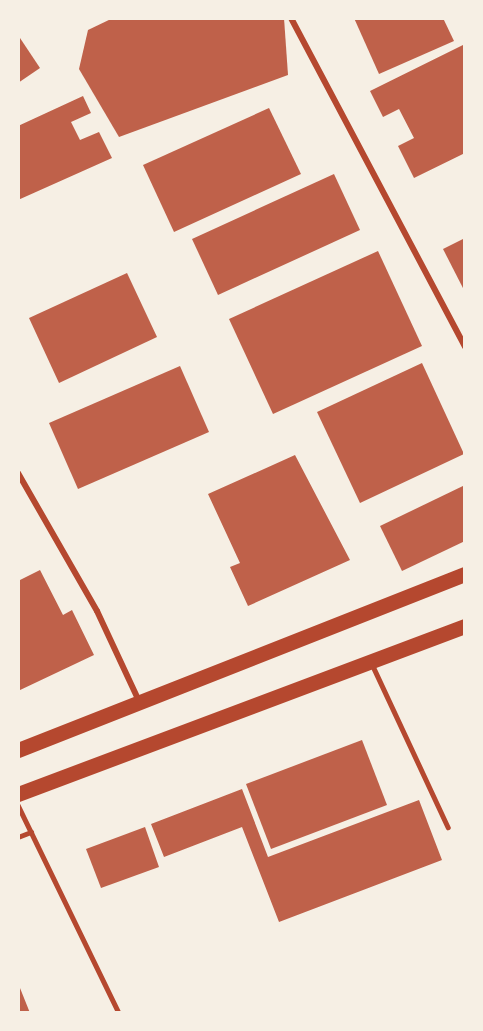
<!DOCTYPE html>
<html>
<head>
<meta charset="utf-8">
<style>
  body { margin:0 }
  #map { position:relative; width:483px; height:1031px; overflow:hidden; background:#f6efe4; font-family:Poppins,sans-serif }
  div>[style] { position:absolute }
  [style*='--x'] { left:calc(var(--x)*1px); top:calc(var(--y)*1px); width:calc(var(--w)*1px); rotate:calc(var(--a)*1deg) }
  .building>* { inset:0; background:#bf614a }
  .service>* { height:4.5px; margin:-2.25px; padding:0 2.25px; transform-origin:2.25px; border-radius:2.25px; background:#b5482f }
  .minor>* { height:6px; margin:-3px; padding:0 3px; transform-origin:3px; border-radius:3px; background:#b5482f }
  .primary>* { height:15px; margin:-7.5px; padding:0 7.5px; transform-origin:7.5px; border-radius:7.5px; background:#b5482f }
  span { translate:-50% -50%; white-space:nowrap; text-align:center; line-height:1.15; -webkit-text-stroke:5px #f6efe4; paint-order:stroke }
  .frame { position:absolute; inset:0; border:20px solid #f6efe4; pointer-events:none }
</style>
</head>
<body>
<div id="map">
  <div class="building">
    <i style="clip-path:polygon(113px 18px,284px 18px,288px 75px,119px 137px,79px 69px,88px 30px)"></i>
    <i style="clip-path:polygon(354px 18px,443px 18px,454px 41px,379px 74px)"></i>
    <i style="clip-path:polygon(18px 35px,40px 68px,18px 83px)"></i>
    <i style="clip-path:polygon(465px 44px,465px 153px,414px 178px,398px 146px,414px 138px,399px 109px,383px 117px,370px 91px)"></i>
    <i style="clip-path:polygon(83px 96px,91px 113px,71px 122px,80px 140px,99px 132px,112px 158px,18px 200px,18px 126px)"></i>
    <i style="clip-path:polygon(269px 108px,301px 174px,174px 232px,143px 165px)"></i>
    <i style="clip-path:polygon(334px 174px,360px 230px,218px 295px,192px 239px)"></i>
    <i style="clip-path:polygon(465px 238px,465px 292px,443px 249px)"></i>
    <i style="clip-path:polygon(378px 251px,422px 346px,273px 414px,229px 319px)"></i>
    <i style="clip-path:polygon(127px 273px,157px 337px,59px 383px,29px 318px)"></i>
    <i style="clip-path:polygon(422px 363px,464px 454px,360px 503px,317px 412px)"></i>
    <i style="clip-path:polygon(180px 366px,209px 432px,78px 489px,49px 423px)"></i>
    <i style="clip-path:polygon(295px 455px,350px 560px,248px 606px,230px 567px,240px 563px,208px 494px)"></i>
    <i style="clip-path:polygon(465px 485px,465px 541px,402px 571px,380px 526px)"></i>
    <i style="clip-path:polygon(40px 570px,63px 615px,72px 610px,94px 655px,18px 691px,18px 581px)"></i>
    <i style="clip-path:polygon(362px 740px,387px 805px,271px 849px,246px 784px)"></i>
    <i style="clip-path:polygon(242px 789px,268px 857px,419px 800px,442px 860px,279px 922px,242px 827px,164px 857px,151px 824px)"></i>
    <i style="clip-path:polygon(145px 827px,159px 867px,101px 888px,86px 849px)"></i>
    <i style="clip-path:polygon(18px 983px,30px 1013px,18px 1013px)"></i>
  </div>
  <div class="service">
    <i style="--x:372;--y:664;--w:180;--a:65"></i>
    <i style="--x:18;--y:805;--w:231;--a:64.1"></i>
    <i style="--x:18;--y:837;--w:14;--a:-21"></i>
  </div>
  <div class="minor">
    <i style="--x:291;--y:18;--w:372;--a:62.1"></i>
    <i style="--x:18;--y:473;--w:159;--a:60.2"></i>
    <i style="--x:97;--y:611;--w:99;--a:65"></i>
  </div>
  <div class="primary">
    <i style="--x:18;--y:750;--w:480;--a:-21.5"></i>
    <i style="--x:18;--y:794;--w:478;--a:-20.6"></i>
  </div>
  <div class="frame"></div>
</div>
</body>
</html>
